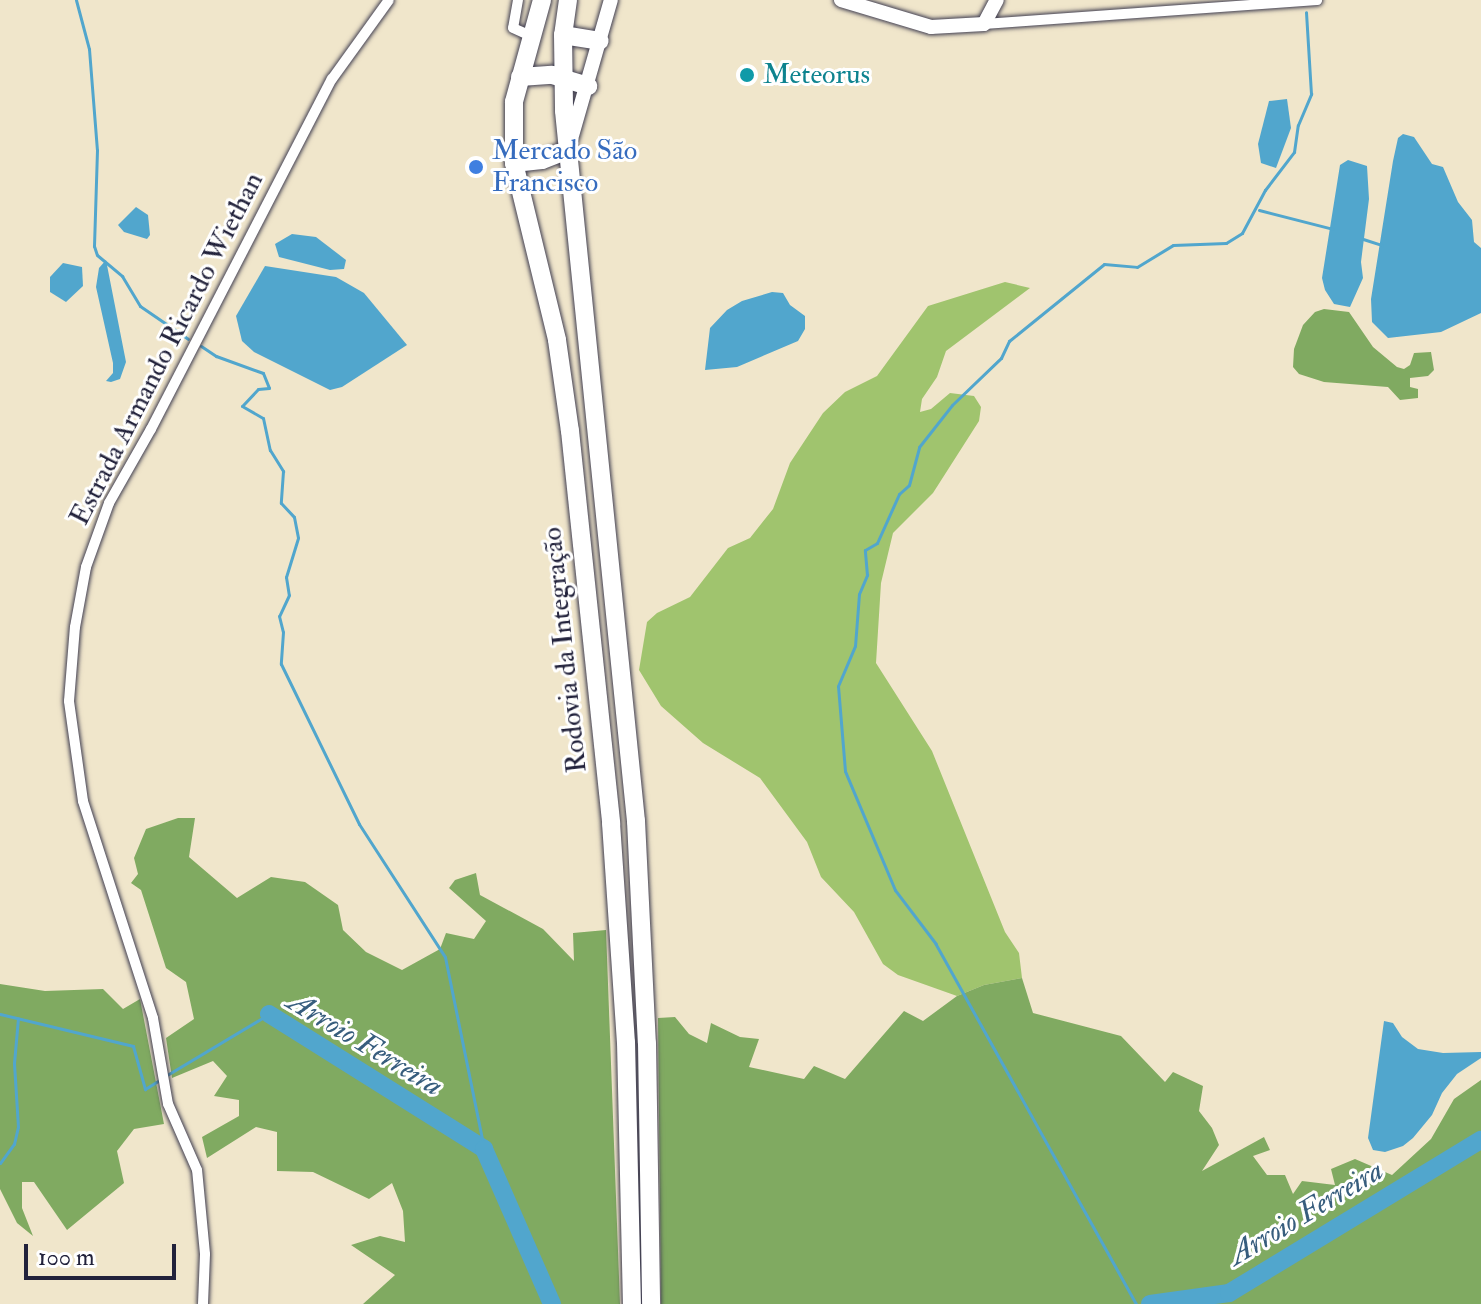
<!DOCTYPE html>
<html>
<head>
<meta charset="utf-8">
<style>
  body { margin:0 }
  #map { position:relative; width:1481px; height:1304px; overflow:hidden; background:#f0e6cb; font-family:"IM FELL Double Pica",serif }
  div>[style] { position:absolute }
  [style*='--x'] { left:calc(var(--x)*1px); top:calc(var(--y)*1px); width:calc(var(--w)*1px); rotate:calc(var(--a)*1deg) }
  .green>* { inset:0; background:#a0c46e }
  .forest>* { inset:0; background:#80aa61 }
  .water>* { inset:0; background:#51a6cd }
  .stream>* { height:3px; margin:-1.5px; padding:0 1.5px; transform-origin:1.5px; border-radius:1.5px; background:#51a6cd }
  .river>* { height:18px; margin:-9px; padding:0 9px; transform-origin:9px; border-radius:9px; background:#51a6cd }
  .roads { filter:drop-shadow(0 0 2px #413f51) drop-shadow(0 0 2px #413f51) }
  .street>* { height:10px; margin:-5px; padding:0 5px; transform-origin:5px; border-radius:5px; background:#fff }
  .secondary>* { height:14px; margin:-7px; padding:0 7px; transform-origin:7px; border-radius:7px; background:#fff }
  .highway>* { height:18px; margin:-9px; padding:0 9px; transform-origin:9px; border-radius:9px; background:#fff }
  .dots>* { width:22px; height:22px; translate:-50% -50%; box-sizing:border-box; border:4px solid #fff; border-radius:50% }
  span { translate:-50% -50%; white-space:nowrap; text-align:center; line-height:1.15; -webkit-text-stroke:6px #fff; paint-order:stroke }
  .culture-label { font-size:28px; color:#0d838f }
  .left { translate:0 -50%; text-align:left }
  .shop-label { font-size:28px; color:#366cbe }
  .street-label { font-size:28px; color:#22223b }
  .water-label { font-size:30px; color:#375d7d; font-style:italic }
  .scale { position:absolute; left:24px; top:1244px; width:152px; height:36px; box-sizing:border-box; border:4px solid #22223b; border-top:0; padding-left:10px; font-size:24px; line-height:28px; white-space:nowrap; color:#22223b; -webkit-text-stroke:6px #fff; paint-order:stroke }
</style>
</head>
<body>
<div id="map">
  <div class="green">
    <i style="clip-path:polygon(1005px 282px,1030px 288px,946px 351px,937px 377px,922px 399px,920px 412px,931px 409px,950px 393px,974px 396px,981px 407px,979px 421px,933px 493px,893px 533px,881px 583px,876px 663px,932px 751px,1005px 932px,1019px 953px,1022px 978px,984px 985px,957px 996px,898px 975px,883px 964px,854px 912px,821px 877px,807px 842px,760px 778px,703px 743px,661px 706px,639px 670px,647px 622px,657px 613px,690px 597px,728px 548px,750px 538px,773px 509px,790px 463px,823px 413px,845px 392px,877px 376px,928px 306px)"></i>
  </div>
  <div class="forest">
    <i style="clip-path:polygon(1324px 309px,1349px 312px,1373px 347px,1397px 367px,1404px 369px,1410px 365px,1414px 353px,1431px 352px,1434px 370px,1428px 376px,1410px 378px,1410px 387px,1418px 389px,1418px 398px,1400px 400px,1388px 387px,1324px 382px,1299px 374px,1293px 367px,1294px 349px,1303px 325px,1315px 312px)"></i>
    <i style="clip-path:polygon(178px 818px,195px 818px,189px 857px,237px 898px,271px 877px,305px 882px,338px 905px,343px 930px,366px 952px,402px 970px,440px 949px,446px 933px,474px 939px,486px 921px,449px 888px,455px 880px,476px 873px,480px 895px,543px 929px,574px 961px,573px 933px,606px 930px,620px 1304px,363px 1304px,395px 1275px,351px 1245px,380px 1236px,405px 1242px,403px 1211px,392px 1183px,369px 1199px,313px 1172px,277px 1171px,277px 1132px,256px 1127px,207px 1158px,202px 1137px,239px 1116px,239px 1100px,214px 1096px,227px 1076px,213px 1061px,172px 1078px,166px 1038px,194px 1019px,186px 982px,166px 968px,141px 890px,131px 883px,138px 874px,134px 858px,146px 829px)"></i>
    <i style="clip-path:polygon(1022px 978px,1033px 1013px,1121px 1036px,1165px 1082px,1173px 1072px,1203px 1086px,1199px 1111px,1212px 1128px,1219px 1145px,1202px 1171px,1264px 1137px,1270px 1150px,1253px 1156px,1267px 1175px,1285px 1175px,1293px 1194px,1302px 1181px,1335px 1185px,1331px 1169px,1355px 1159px,1392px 1175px,1431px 1139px,1454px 1099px,1481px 1080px,1481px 1304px,661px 1304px,658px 1018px,675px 1017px,689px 1034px,707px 1043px,711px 1023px,740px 1037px,759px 1039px,749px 1067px,804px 1079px,814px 1066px,845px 1079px,904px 1011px,923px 1021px,957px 996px,984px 985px)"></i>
    <i style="clip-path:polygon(0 984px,45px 991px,103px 989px,123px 1009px,140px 999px,164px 1124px,134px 1129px,117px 1151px,124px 1183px,67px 1230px,34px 1182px,22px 1182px,22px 1208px,33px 1236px,17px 1223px,0 1189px)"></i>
  </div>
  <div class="water">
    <i style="clip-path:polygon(1287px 99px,1291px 128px,1276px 168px,1261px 163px,1258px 144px,1269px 101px)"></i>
    <i style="clip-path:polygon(1403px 134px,1414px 137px,1432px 164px,1443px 167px,1458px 202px,1472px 220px,1474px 242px,1481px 248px,1481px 313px,1441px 332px,1388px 338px,1372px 322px,1371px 299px,1393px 161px,1398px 138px)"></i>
    <i style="clip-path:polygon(1348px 160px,1367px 166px,1369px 199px,1361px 262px,1363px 278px,1350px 307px,1334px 304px,1325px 290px,1322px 278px,1340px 165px)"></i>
    <i style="clip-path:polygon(136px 207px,148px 215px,150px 235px,147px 239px,124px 232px,118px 225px)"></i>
    <i style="clip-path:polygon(292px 234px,316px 237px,346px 260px,344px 269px,330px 270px,279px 257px,275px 244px)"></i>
    <i style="clip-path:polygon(106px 260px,126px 362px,120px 379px,111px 382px,106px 381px,113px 373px,113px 363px,96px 287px,99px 268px)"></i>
    <i style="clip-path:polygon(63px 263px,82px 267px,83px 286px,66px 302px,50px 292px,50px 277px)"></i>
    <i style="clip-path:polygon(265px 266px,336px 277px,364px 293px,407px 345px,342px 387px,330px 390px,254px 352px,242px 341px,236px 316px)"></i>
    <i style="clip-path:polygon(772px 292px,783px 293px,790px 305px,805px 316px,805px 329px,798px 341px,737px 367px,705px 370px,710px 328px,727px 310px,742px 301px)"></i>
    <i style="clip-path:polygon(1384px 1021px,1393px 1023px,1402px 1037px,1418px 1049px,1443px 1053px,1481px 1052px,1481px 1058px,1457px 1074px,1442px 1093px,1432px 1115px,1413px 1138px,1403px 1146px,1385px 1152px,1373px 1150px,1368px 1138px)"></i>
  </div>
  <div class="stream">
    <i style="--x:76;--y:0;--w:51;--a:75.1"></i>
    <i style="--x:89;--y:49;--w:101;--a:85.5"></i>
    <i style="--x:97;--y:150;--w:96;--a:91.8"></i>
    <i style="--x:94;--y:246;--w:9;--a:72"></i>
    <i style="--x:97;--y:255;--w:33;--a:40"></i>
    <i style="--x:122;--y:276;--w:35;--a:59"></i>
    <i style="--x:140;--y:306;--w:58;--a:34.5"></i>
    <i style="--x:1259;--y:210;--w:76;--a:14.4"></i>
    <i style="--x:1363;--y:239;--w:20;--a:18"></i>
    <i style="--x:201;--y:346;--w:18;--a:34"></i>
    <i style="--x:216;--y:356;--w:50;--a:19.9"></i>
    <i style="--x:263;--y:373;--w:16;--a:68"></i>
    <i style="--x:269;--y:388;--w:11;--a:175"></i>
    <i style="--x:258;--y:389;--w:23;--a:133"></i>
    <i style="--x:242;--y:406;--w:24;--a:30"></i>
    <i style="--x:263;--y:418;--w:33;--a:78"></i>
    <i style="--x:270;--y:450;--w:25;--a:58"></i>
    <i style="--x:283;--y:471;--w:32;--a:94"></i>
    <i style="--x:281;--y:503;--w:19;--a:47"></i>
    <i style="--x:294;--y:517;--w:21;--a:79"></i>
    <i style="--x:298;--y:538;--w:41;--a:107.1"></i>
    <i style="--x:286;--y:577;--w:18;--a:81"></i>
    <i style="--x:289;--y:595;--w:23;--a:115"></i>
    <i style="--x:279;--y:616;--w:16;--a:76"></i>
    <i style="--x:283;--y:632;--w:32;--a:94"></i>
    <i style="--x:281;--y:664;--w:178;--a:64"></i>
    <i style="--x:359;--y:824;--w:158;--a:57.1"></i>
    <i style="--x:445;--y:957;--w:196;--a:78.5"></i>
    <i style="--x:0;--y:1014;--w:137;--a:13.5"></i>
    <i style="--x:133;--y:1046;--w:45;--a:74.4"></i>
    <i style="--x:145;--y:1089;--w:19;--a:-32"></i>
    <i style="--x:167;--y:1075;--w:119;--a:-30.9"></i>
    <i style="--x:0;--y:1163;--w:24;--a:-54"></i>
    <i style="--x:14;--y:1144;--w:17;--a:-77"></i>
    <i style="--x:18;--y:1127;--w:64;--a:-93.6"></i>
    <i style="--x:14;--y:1063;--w:45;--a:-84.9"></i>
    <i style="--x:1136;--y:1304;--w:412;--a:-119.1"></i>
    <i style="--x:936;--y:944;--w:68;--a:-127.2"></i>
    <i style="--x:895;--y:890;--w:129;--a:-112.8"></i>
    <i style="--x:845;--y:771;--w:85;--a:-94.7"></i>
    <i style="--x:838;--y:686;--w:43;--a:-67"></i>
    <i style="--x:855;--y:646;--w:52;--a:-85.6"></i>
    <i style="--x:859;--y:594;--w:21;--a:-67"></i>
    <i style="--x:867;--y:575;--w:25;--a:-95"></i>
    <i style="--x:865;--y:550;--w:14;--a:-30"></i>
    <i style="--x:877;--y:543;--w:54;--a:-65.8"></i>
    <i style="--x:899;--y:494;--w:13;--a:-42"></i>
    <i style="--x:909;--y:485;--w:39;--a:-75"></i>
    <i style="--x:919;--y:447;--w:53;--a:-51.8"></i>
    <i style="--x:952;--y:405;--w:68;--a:-43.8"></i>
    <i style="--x:1001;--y:358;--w:19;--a:-65"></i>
    <i style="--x:1009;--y:341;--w:122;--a:-39"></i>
    <i style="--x:1104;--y:264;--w:33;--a:5"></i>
    <i style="--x:1137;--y:267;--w:42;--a:-31.4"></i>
    <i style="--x:1173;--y:245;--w:53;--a:-2.2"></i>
    <i style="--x:1226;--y:243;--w:19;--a:-32"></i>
    <i style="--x:1242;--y:233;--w:49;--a:-61.9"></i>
    <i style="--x:1265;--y:190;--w:48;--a:-52.7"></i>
    <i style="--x:1294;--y:152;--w:27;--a:-82"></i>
    <i style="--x:1298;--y:125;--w:34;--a:-67"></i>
    <i style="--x:1311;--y:94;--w:82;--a:-93.5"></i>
  </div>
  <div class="river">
    <i style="--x:269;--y:1014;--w:254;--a:32.1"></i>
    <i style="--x:484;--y:1149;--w:169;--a:66.3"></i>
    <i style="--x:1150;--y:1304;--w:80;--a:-7.9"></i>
    <i style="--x:1229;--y:1293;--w:295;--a:-31.3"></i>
  </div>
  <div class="roads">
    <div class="street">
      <i style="--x:518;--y:0;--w:28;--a:100"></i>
      <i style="--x:513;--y:28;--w:20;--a:24"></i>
      <i style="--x:984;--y:24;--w:334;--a:-4.1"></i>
      <i style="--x:203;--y:1304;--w:50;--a:-87.7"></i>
      <i style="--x:205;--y:1254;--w:84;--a:-95.4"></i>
      <i style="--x:197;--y:1170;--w:72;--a:-113.7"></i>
      <i style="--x:168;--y:1104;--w:87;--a:-99.9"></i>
      <i style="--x:153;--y:1018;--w:228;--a:-107.9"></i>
      <i style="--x:83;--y:801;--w:101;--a:-98"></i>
      <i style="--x:69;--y:701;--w:74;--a:-85.4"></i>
      <i style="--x:75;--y:627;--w:61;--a:-79.6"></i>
      <i style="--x:86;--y:567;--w:68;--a:-70.2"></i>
      <i style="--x:109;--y:503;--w:85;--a:-60.4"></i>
      <i style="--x:151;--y:429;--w:394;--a:-62.7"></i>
      <i style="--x:332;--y:79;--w:97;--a:-54.2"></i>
    </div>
    <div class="secondary">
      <i style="--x:841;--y:0;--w:94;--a:16.7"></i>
      <i style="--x:931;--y:27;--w:53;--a:-3.2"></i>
      <i style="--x:984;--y:24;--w:27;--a:-62"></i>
      <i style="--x:569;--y:146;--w:152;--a:-74"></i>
    </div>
    <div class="highway">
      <i style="--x:542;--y:0;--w:106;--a:105.4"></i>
      <i style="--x:514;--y:102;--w:61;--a:90"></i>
      <i style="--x:514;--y:163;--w:182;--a:76.3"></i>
      <i style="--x:557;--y:340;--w:92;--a:81.9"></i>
      <i style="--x:570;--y:431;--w:394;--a:84"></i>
      <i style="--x:611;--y:823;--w:220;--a:86.1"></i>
      <i style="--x:626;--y:1042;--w:262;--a:88.7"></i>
      <i style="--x:568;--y:0;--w:35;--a:98"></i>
      <i style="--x:563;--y:35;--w:76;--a:89.2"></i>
      <i style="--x:564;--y:111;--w:714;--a:84.21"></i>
      <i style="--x:636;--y:821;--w:222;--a:87.2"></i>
      <i style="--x:647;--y:1043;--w:261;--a:89.1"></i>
      <i style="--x:563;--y:35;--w:37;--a:9"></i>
      <i style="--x:520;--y:77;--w:32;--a:-4"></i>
      <i style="--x:552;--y:75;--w:38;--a:17"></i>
      <i style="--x:514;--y:163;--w:28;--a:-6"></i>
      <i style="--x:542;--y:160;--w:28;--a:-21"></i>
    </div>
  </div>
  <div class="dots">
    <i style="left:747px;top:75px;background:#0f9aa8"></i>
    <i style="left:476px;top:167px;background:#3f7fe0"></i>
  </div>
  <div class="culture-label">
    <span class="left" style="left:763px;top:75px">Meteorus</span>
  </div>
  <div class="shop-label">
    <span class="left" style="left:492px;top:167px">Mercado São<br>Francisco</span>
  </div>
  <div class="street-label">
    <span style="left:167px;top:349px;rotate:-63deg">Estrada Armando Ricardo Wiethan</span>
    <span style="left:565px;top:650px;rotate:-96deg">Rodovia da Integração</span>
  </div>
  <div class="water-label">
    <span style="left:365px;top:1044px;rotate:31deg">Arroio Ferreira</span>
    <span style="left:1306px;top:1213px;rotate:-31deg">Arroio Ferreira</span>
  </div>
  <div class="scale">100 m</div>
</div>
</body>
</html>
